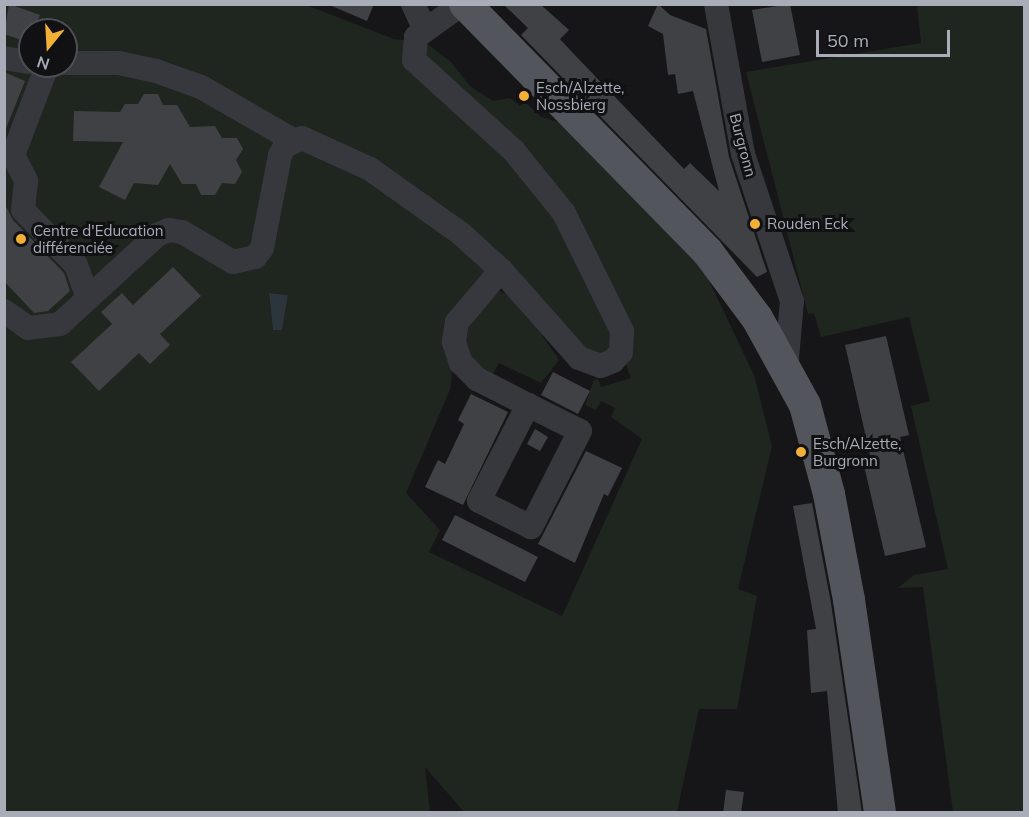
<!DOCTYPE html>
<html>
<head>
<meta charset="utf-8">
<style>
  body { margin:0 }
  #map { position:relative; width:1029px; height:817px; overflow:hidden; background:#161618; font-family:Mulish,sans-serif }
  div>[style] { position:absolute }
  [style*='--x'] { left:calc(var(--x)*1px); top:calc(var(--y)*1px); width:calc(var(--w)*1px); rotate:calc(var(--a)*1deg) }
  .green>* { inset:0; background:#1e261f }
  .water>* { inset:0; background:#2c353c }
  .building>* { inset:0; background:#404145 }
  .minor>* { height:24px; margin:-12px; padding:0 12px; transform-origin:12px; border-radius:12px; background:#37383d }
  .major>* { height:32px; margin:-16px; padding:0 16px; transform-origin:16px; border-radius:16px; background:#53555c }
  .dots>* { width:16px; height:16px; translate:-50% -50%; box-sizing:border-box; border:3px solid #111113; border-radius:50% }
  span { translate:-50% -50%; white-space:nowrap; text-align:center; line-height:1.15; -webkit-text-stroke:6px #111113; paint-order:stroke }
  .poi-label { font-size:15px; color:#a8adb8 }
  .left { translate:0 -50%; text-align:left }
  .street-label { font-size:15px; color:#a8adb8 }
  .frame { position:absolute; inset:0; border:6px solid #a8adb8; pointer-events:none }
  .north { position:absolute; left:18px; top:18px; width:60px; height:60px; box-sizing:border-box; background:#111113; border:2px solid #4d4f55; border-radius:50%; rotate:198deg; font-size:16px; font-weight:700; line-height:24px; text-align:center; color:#a8adb8 }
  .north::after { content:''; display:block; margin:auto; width:21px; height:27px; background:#f2b134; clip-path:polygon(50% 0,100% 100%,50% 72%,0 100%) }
  .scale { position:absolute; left:816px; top:30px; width:134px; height:27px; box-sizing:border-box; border:3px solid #a8adb8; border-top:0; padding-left:8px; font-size:18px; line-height:21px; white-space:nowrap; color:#a8adb8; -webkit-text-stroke:4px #111113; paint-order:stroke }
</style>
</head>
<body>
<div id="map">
  <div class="green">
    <i style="clip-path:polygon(evenodd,5px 5px,306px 5px,394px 39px,426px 43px,451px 62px,471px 87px,493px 101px,510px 98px,520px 106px,525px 102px,541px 117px,561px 123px,701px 264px,754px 375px,772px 446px,738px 589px,757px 596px,737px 709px,699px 709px,677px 812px,464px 812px,425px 767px,430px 812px,5px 812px,5px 5px,30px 30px,66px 30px,66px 66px,30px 66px,30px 30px,5px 5px,501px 270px,601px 366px,621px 353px,631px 378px,601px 387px,598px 379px,594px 380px,585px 405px,596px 410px,601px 401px,615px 408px,611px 417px,642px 439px,562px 616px,429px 552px,440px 530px,406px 493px,451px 387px,454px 342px,501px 270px,5px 5px,269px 293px,288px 295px,282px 330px,273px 330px,269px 293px)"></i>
    <i style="clip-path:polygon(917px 5px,1024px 5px,1024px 812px,953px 812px,923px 587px,898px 588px,914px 575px,948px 569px,911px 406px,930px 401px,909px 317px,821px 337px,814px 313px,808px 314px,746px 72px,921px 43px)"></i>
    <i style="clip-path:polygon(499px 291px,509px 294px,529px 316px,559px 360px,541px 383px,499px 363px,491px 377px,468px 358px,462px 342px,465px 323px)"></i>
  </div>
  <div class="water">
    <i style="clip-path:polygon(269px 293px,288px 295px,282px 330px,273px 330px)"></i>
  </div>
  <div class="building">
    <i style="clip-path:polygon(9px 4px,40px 15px,34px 30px,30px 30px,30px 43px,4px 34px)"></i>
    <i style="clip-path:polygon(327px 4px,374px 4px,367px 21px)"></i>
    <i style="clip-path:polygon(503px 4px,540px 4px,569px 30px,560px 39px,571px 51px,684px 169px,690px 163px,719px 191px,693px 91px,678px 94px,675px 74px,668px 75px,663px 34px,648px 26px,658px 4px,670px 15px,706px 29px,729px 157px,767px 272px,757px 277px,521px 35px,528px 28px)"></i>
    <i style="clip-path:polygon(790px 4px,800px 55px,762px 62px,752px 10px)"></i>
    <i style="clip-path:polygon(4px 72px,25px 81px,5px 131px,4px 131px)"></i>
    <i style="clip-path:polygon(144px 94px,158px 94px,163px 105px,177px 105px,190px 127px,215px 126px,222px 138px,237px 138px,243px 149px,236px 160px,242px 172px,235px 184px,222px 183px,215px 195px,201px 195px,196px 184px,182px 184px,170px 164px,158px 185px,134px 183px,125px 200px,99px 187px,123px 142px,73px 141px,74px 111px,120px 112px,125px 104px,138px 104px)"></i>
    <i style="clip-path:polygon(4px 203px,13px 220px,64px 273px,70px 291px,48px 311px,34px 313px,4px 281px)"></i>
    <i style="clip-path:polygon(173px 267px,201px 296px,160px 334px,170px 345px,150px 364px,139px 353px,99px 391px,71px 362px,112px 324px,101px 312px,122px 293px,133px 305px)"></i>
    <i style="clip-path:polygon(886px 336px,909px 435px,900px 437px,926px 547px,885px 556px,862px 457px,870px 455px,845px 345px)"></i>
    <i style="clip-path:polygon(553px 372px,590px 391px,578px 414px,541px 395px)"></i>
    <i style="clip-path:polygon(471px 394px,508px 412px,463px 505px,425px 487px,438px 460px,445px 464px,464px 424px,458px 420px)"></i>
    <i style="clip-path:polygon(535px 429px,548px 437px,540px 451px,527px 444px)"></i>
    <i style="clip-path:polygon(586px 451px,622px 468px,608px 496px,604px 494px,575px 563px,538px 544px)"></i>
    <i style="clip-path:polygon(812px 503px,831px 603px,862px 813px,838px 813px,827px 691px,811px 693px,807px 630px,816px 629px,793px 506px)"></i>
    <i style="clip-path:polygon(455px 515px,538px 557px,525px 582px,442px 540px)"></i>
    <i style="clip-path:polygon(726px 790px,744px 792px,741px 813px,723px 813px)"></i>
  </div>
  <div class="minor">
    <i style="--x:413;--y:4;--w:26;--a:65"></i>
    <i style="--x:716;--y:4;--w:152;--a:79.8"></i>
    <i style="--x:743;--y:154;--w:155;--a:71.6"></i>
    <i style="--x:792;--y:301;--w:68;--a:95"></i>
    <i style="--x:4;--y:58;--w:26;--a:9"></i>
    <i style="--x:66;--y:63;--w:53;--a:0"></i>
    <i style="--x:119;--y:63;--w:38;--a:12"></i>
    <i style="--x:156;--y:71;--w:48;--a:19.6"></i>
    <i style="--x:201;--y:87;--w:106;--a:29.9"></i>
    <i style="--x:47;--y:66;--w:95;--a:110.9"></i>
    <i style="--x:13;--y:155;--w:29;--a:63"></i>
    <i style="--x:26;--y:181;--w:29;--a:96"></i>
    <i style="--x:23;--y:210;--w:76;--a:46.1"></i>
    <i style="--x:76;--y:265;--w:35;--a:70"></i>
    <i style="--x:501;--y:270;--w:68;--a:130.2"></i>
    <i style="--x:457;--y:322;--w:20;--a:99"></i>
    <i style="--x:454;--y:342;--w:22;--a:72"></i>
    <i style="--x:461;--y:363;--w:23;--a:45"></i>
    <i style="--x:477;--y:379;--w:57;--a:27"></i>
    <i style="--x:528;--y:405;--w:58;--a:26.6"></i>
    <i style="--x:580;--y:431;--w:108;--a:117"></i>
    <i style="--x:531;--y:527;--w:58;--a:-153.4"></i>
    <i style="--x:479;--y:501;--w:108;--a:-63"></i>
    <i style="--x:4;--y:311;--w:29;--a:35"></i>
    <i style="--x:28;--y:328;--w:32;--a:-7"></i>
    <i style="--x:60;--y:324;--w:132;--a:-42.5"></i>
    <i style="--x:157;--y:235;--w:13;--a:-23"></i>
    <i style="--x:169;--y:230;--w:13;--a:9"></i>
    <i style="--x:182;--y:232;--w:59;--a:30.5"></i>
    <i style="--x:233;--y:262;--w:23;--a:-13"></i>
    <i style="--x:255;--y:257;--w:11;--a:-52"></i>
    <i style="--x:262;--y:248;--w:95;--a:-79"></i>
    <i style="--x:280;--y:155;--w:10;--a:-61"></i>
    <i style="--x:285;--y:146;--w:19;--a:-25"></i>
    <i style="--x:302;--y:138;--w:75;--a:24.5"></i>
    <i style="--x:370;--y:169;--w:110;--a:35.4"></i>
    <i style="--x:460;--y:233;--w:55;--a:42.1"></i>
    <i style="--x:501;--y:270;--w:118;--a:48.4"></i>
    <i style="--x:579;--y:358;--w:23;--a:20"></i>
    <i style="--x:601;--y:366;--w:13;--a:-23"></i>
    <i style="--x:613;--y:361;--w:12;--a:-48"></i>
    <i style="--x:621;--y:352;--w:21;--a:-87"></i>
    <i style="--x:622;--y:331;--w:131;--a:-116.2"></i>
    <i style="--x:564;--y:213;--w:80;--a:-128.9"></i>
    <i style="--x:514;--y:151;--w:135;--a:-137.7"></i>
    <i style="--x:414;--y:60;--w:23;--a:-85"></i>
    <i style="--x:416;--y:37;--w:57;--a:-35.7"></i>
  </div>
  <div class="major">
    <i style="--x:465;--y:4;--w:346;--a:45.6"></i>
    <i style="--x:707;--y:251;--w:84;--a:53.3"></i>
    <i style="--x:757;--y:318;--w:99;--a:61.1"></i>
    <i style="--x:805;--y:405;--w:92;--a:74.9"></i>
    <i style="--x:829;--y:494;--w:108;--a:79.3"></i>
    <i style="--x:849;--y:600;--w:214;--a:81.7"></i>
  </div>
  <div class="dots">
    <i style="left:524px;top:96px;background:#f2b134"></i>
    <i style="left:755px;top:224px;background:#f2b134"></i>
    <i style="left:21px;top:239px;background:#f2b134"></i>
    <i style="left:801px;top:452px;background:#f2b134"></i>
  </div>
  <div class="poi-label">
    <span class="left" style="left:536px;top:96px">Esch/Alzette,<br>Nossbierg</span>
    <span class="left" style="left:767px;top:224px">Rouden Eck</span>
    <span class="left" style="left:33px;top:239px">Centre d'Education<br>différenciée</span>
    <span class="left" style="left:813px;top:452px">Esch/Alzette,<br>Burgronn</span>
  </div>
  <div class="street-label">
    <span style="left:743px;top:145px;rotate:75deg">Burgronn</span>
  </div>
  <div class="frame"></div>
  <div class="north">N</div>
  <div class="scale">50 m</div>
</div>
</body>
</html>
